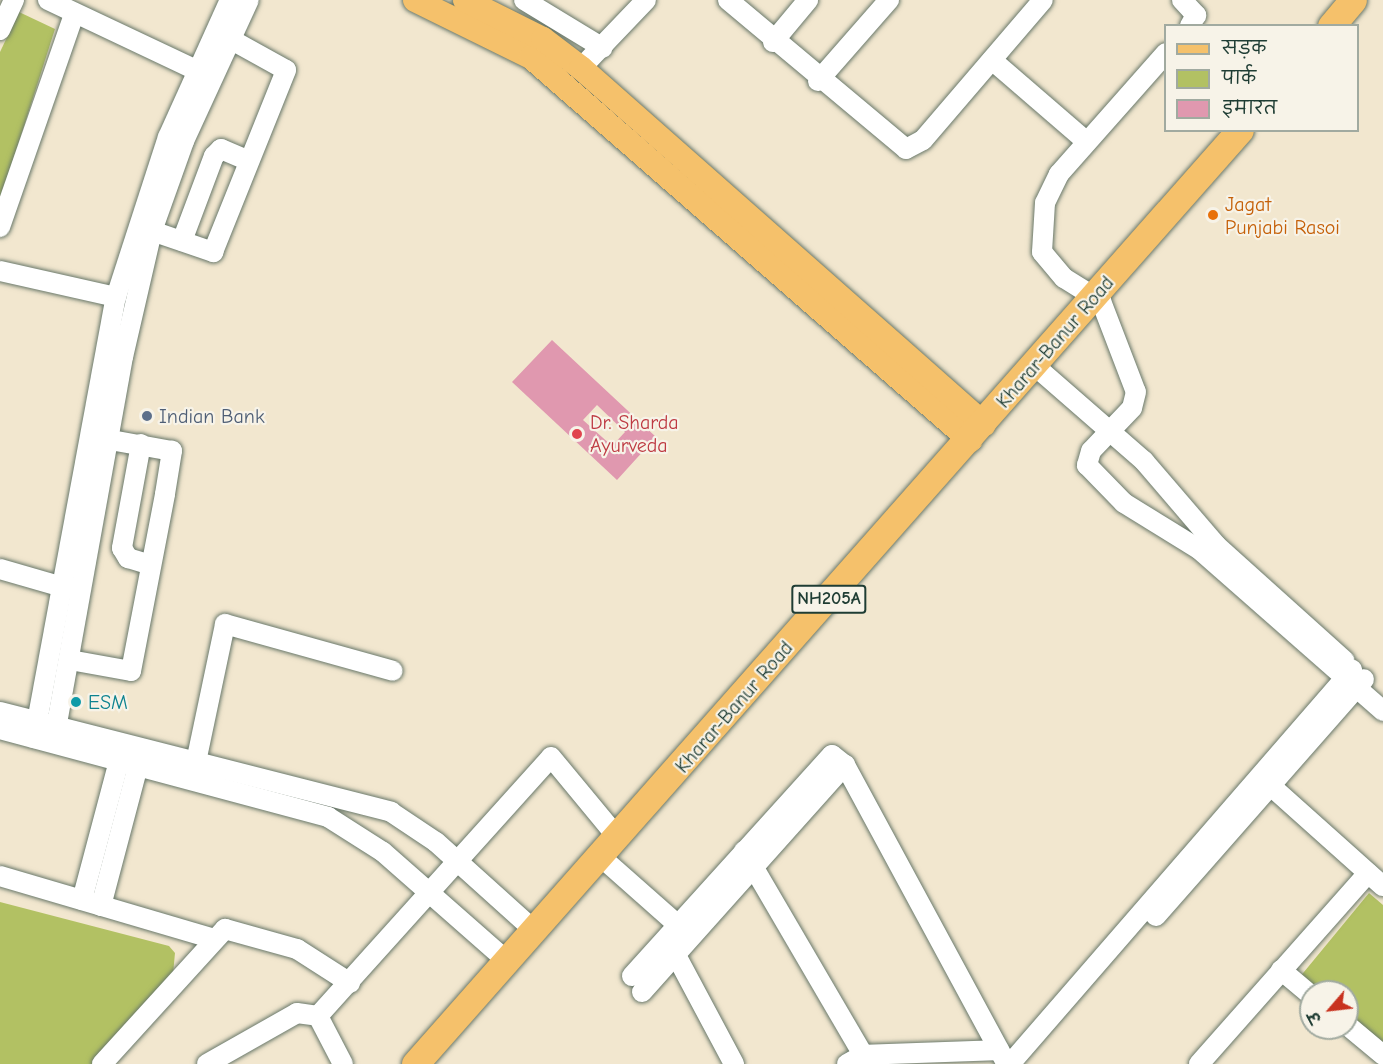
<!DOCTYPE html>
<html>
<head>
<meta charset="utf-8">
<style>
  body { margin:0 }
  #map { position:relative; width:1383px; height:1064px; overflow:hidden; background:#f2e7cf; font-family:"Comic Neue","Playpen Sans Deva",sans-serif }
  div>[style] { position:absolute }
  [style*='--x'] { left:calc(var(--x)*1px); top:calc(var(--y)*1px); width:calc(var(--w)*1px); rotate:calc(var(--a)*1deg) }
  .green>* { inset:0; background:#b2c163 }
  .building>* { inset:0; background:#e098af }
  .roads { filter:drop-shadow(0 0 2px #69786a) drop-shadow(0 0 2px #69786a) }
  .minor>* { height:20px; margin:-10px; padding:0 10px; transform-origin:10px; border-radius:10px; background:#fff }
  .major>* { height:24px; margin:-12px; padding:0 12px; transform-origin:12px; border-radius:12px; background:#f5c16b }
  .highway>* { height:27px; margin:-13.5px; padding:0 13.5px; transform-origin:13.5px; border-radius:13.5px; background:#f5c16b }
  .dots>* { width:16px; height:16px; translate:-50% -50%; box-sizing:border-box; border:3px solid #f7f3e8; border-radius:50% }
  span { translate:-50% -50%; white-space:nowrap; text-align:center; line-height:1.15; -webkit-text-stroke:4.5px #f7f3e8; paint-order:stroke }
  .shield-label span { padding:2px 4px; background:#f7f3e8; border:2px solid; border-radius:4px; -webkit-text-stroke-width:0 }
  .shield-label { font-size:18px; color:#1f3d34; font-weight:700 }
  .food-label { font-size:20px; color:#c56008 }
  .left { translate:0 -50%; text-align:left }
  .street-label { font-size:20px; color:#1f3d34 }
  .service-label { font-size:20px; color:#4e5e75 }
  .health-label { font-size:20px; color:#be3a42 }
  .culture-label { font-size:20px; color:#0d838f }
  .legend { position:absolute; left:1164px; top:24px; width:195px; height:108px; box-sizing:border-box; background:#f7f3e8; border:2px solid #a1aaa0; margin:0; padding:8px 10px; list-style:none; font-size:18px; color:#1f3d34 }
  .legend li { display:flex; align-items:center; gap:12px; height:30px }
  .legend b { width:30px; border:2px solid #a1aaa0 }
  .north { position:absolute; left:1299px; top:980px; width:60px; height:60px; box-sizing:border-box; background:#f7f3e8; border:2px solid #a1aaa0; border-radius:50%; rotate:242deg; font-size:16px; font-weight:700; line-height:24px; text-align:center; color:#1f3d34 }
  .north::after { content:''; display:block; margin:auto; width:21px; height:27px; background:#c8321e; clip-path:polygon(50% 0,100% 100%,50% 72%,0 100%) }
</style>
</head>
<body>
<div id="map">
  <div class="green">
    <i style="clip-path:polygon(19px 12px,55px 29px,0 201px,0 52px)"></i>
    <i style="clip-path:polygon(1369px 893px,1383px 905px,1383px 1049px,1347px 1019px,1347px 992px,1315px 992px,1299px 978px)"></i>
    <i style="clip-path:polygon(0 902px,169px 946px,175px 953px,173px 974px,96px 1064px,0 1064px)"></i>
  </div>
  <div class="building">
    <i style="clip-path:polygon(evenodd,552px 340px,656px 437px,617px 480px,512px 382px,552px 340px,597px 405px,625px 432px,612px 446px,583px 420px,597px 405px)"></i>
  </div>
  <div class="roads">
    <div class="minor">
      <i style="--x:48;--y:0;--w:164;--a:25.3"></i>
      <i style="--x:524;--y:0;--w:92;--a:31.3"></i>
      <i style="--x:728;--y:0;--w:232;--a:39.9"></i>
      <i style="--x:906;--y:149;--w:19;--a:-28"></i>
      <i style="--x:923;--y:140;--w:184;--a:-49.4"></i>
      <i style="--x:1182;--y:0;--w:21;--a:47"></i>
      <i style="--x:1196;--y:15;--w:13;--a:119"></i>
      <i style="--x:0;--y:30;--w:33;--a:-65"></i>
      <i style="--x:773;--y:42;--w:55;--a:-50.2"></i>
      <i style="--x:1166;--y:53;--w:162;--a:131.5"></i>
      <i style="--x:1059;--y:174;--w:32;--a:116"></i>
      <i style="--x:1045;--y:203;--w:49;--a:93.5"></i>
      <i style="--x:1042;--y:252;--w:34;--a:50"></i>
      <i style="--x:1064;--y:278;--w:44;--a:31.9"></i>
      <i style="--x:1101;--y:301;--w:97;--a:69"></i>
      <i style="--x:1136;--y:392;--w:16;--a:104"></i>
      <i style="--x:1132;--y:408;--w:59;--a:133.6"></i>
      <i style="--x:1091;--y:451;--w:15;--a:106"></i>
      <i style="--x:1087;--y:465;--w:53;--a:45.8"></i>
      <i style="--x:1124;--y:503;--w:89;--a:31.7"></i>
      <i style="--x:1200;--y:550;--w:244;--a:41.3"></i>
      <i style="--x:992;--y:60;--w:125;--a:40.8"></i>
      <i style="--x:581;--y:68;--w:94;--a:-46.3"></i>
      <i style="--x:818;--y:81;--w:108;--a:-48.8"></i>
      <i style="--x:0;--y:227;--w:225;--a:-70.8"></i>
      <i style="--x:152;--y:231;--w:65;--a:19"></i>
      <i style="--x:213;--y:252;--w:196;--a:-68.1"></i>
      <i style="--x:286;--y:70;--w:64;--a:-151"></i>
      <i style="--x:182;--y:241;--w:91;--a:-69.4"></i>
      <i style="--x:214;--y:156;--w:10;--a:-45"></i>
      <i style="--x:221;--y:149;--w:28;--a:23"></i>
      <i style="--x:0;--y:271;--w:119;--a:12.6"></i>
      <i style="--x:1035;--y:366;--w:145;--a:41.1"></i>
      <i style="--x:1144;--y:461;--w:111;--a:49.4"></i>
      <i style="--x:1216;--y:545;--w:173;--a:42"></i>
      <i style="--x:141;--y:444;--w:106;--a:100.4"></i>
      <i style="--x:122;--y:548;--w:12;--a:59"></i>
      <i style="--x:128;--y:558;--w:24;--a:17"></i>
      <i style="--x:0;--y:569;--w:69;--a:16.1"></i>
      <i style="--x:70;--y:660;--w:62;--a:10.2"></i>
      <i style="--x:131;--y:671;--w:180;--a:-79.1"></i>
      <i style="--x:165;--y:494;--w:44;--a:-80.8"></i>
      <i style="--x:172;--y:451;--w:63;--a:-169.9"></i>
      <i style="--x:0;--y:712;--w:404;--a:14.3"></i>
      <i style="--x:391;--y:812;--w:54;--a:33.7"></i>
      <i style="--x:436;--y:842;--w:133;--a:42"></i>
      <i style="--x:0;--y:729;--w:340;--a:15"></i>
      <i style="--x:328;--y:817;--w:65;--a:32.5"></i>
      <i style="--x:383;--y:852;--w:165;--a:41.3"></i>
      <i style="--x:56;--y:729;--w:378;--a:-79.8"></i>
      <i style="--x:123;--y:357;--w:129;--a:-77"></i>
      <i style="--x:152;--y:231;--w:96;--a:-70.4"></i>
      <i style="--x:184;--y:141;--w:155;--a:-65.3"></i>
      <i style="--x:34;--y:738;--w:449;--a:-79.5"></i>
      <i style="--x:116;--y:297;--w:168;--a:-72"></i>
      <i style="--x:168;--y:137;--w:150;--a:-65.7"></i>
      <i style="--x:196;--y:762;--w:141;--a:-78.1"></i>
      <i style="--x:225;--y:624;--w:174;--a:15.6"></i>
      <i style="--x:1262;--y:778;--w:162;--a:41.8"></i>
      <i style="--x:744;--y:851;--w:236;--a:59.7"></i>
      <i style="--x:863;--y:1055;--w:136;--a:-2.1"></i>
      <i style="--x:601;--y:857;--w:104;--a:41.5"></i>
      <i style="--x:0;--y:876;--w:220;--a:16.4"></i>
      <i style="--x:82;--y:900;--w:144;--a:-75.1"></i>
      <i style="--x:101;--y:906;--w:145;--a:-75.2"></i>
      <i style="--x:1156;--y:916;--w:315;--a:-48.7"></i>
      <i style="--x:670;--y:944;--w:136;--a:61.9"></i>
      <i style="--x:1281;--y:970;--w:39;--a:40"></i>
      <i style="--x:632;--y:976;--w:298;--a:-47.9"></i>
      <i style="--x:832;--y:755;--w:16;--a:38"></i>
      <i style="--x:845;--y:765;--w:340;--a:61.6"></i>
      <i style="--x:642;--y:992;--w:305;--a:-48.2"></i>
      <i style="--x:318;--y:1016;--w:54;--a:62.5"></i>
      <i style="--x:1347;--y:1025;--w:47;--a:39.8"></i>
      <i style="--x:102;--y:1064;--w:183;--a:-47.7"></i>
      <i style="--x:225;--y:929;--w:75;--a:15.5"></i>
      <i style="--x:297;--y:949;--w:63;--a:32.7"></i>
      <i style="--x:207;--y:1064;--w:103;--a:-29.5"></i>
      <i style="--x:297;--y:1013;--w:21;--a:8"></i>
      <i style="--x:318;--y:1016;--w:348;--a:-48"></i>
      <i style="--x:551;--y:757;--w:105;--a:50.4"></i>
      <i style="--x:847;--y:1064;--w:18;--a:-29"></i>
      <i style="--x:1010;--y:1064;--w:522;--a:-49.04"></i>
      <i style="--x:1199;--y:1064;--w:255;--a:-48.5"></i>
    </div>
    <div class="major">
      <i style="--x:415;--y:0;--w:129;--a:26.2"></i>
      <i style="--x:531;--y:57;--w:583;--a:41.1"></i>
      <i style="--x:465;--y:0;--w:87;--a:26.6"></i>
      <i style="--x:543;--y:39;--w:48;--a:37.3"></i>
      <i style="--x:581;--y:68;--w:538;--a:41.46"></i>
    </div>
    <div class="highway">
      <i style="--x:1331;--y:26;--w:34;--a:-50"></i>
      <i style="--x:415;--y:1064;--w:1246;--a:-48.55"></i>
    </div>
  </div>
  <div class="dots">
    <i style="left:1213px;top:215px;background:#e8710a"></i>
    <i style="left:147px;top:416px;background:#5c6f8a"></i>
    <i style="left:577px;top:434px;background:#e0444e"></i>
    <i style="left:76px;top:702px;background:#0f9aa8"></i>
  </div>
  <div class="shield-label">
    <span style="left:829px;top:599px">NH205A</span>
  </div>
  <div class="food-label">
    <span class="left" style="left:1225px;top:216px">Jagat<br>Punjabi Rasoi</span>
  </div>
  <div class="street-label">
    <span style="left:1055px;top:342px;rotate:-49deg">Kharar-Banur Road</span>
    <span style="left:734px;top:707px;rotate:-49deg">Kharar-Banur Road</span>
  </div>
  <div class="service-label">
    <span class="left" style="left:159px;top:416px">Indian Bank</span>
  </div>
  <div class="health-label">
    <span class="left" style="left:590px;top:434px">Dr. Sharda<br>Ayurveda</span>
  </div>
  <div class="culture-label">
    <span class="left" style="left:88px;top:702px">ESM</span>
  </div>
  <ul class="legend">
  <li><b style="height:8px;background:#f5c16b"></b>सड़क</li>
  <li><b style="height:16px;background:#b2c163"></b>पार्क</li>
  <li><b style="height:16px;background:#e098af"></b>इमारत</li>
  </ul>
  <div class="north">उ</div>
</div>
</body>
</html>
